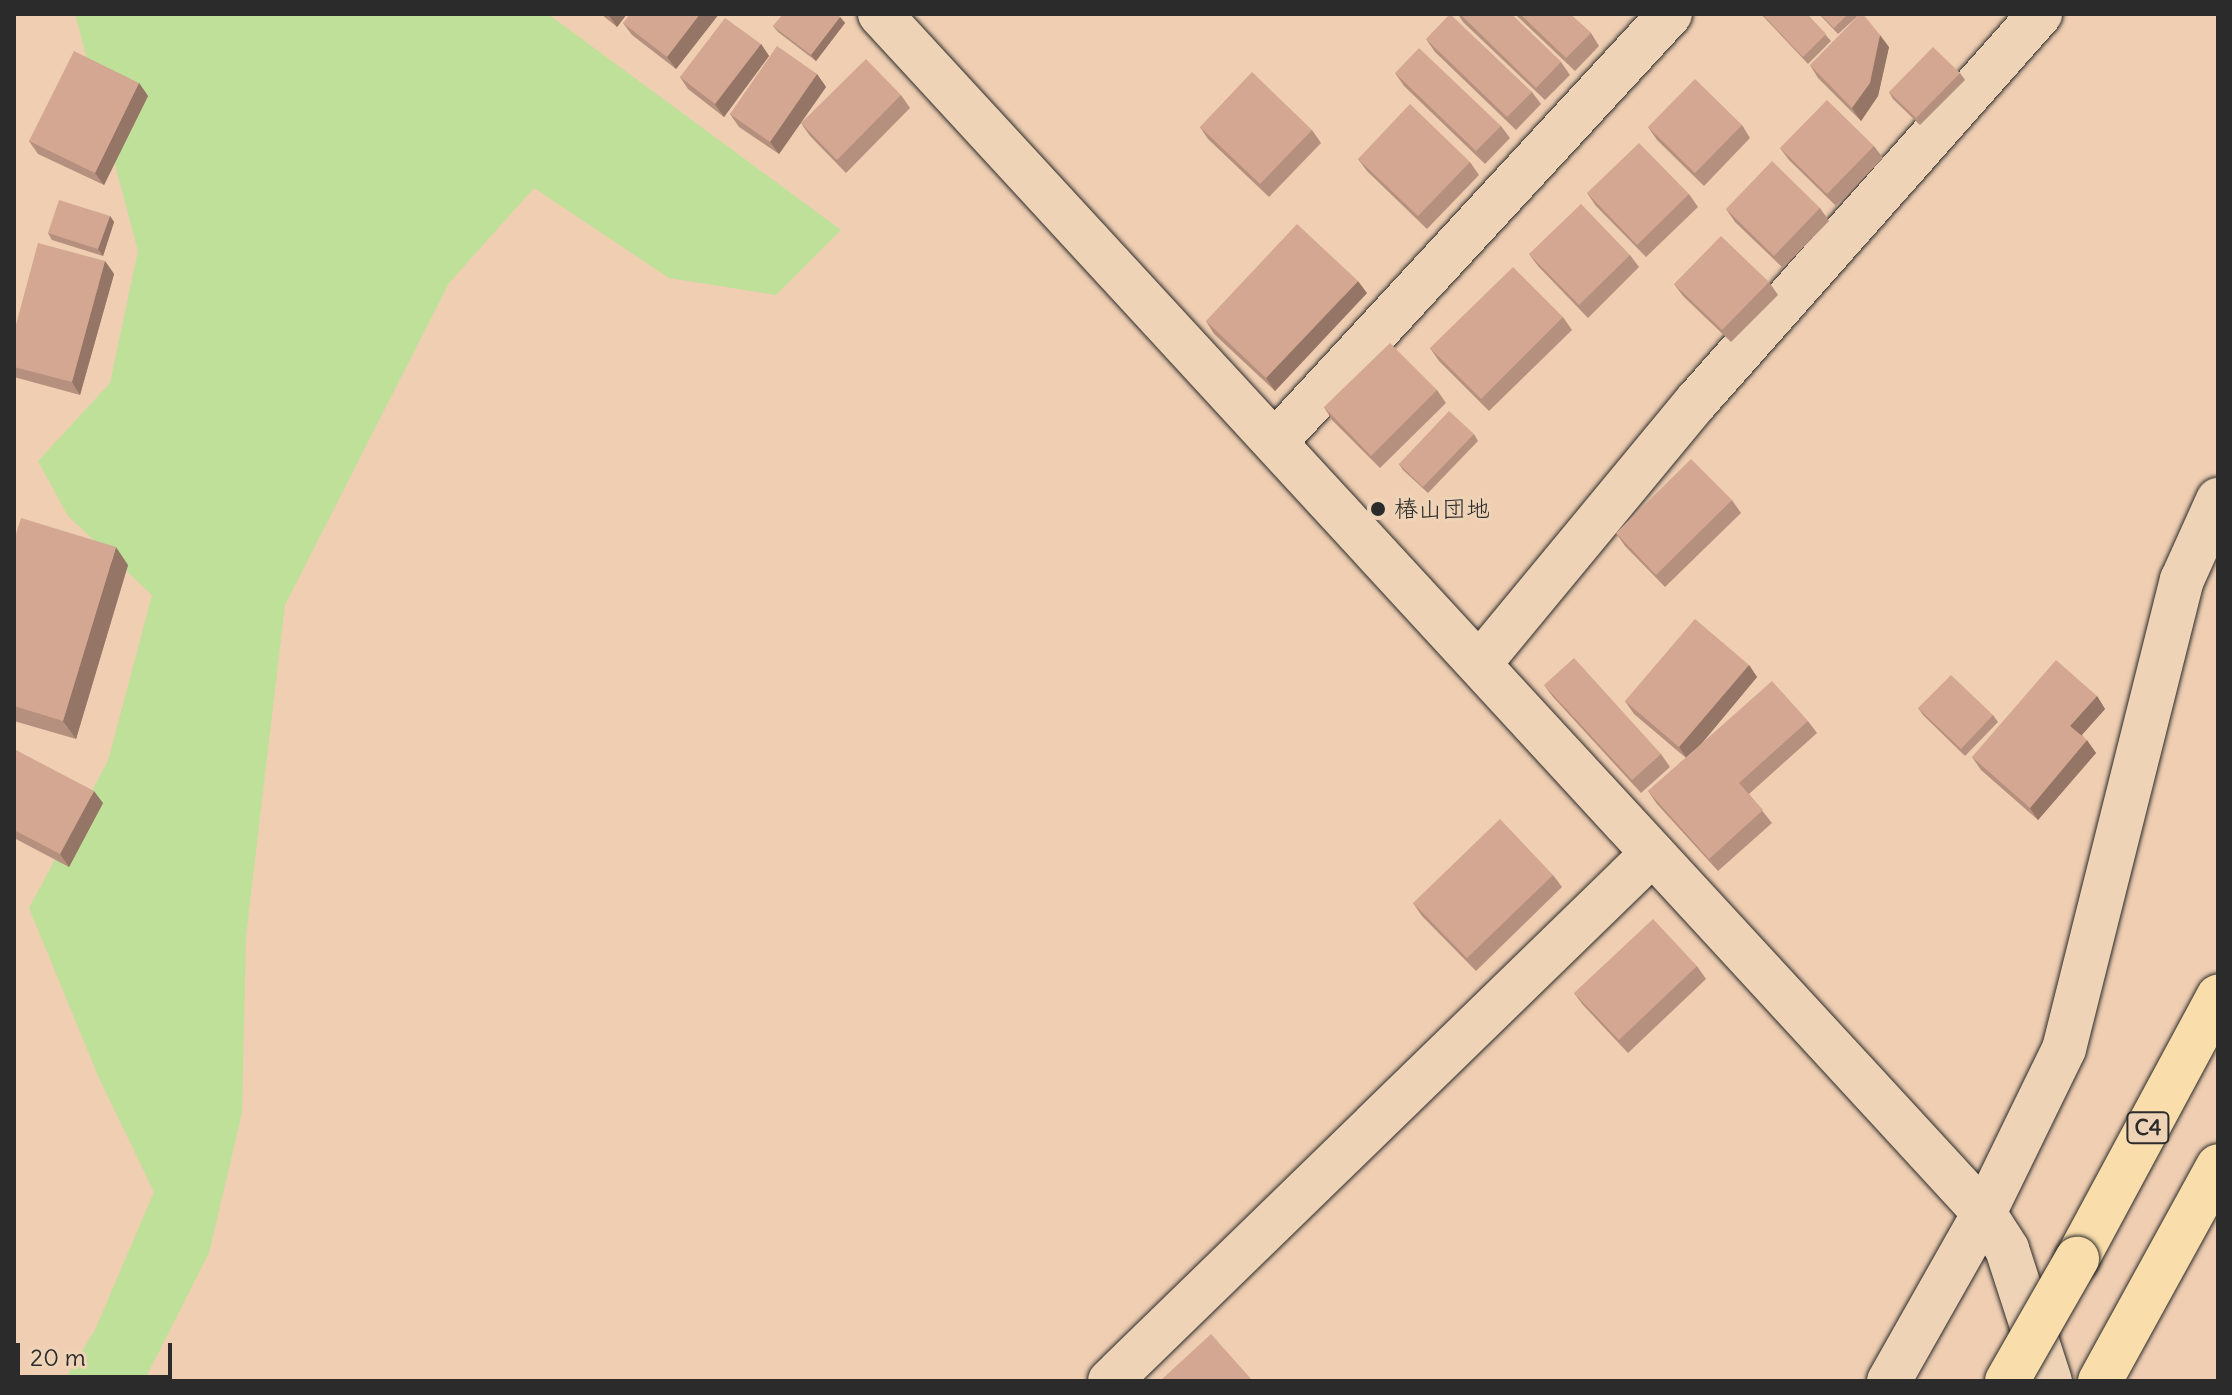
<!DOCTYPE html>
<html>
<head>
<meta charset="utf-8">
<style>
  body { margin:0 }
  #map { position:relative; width:2232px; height:1395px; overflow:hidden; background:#efceb2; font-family:Delius,"Klee One",sans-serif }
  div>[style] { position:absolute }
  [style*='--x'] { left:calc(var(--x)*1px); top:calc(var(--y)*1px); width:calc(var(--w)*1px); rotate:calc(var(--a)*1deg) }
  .green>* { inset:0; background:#bee099 }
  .roads { filter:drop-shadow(0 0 2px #2b2b2b) drop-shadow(0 0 2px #2b2b2b) }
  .minor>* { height:44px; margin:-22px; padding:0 22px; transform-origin:22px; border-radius:22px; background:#efd3b6 }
  .tertiary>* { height:44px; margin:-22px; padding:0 22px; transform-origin:22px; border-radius:22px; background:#efd3b6 }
  .motorway>* { height:44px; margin:-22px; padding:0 22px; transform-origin:22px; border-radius:22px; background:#f9deab }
  .bridges { filter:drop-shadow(0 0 2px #2b2b2b) drop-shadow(0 0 2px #2b2b2b) }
  .motorway-bridge>* { height:44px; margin:-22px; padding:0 22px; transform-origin:22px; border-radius:22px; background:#f9deab }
  .wall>* { inset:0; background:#b6907e }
  .shaded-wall>* { inset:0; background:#947566 }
  .building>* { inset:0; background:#d4a792 }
  .dots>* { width:22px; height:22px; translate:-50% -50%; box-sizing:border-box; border:4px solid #efd3b6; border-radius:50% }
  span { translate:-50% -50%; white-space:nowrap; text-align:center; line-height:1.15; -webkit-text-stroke:6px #efd3b6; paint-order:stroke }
  .shield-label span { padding:2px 6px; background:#efd3b6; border:2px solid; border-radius:6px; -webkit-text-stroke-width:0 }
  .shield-label { font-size:22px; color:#2b2b2b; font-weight:700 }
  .poi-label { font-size:24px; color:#2b2b2b }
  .left { translate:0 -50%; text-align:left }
  .frame { position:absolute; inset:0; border:16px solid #2b2b2b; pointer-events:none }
  .scale { position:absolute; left:16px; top:1343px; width:156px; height:36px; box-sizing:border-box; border:4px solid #2b2b2b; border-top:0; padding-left:10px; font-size:24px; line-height:28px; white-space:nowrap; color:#2b2b2b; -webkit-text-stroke:6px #efd3b6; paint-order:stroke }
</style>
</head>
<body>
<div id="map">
  <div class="green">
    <i style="clip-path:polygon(75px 14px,548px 14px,841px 230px,776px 295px,669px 278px,534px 188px,449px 283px,285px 605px,246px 936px,242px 1113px,209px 1253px,144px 1381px,64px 1381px,95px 1330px,154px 1192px,99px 1078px,29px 908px,108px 761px,152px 595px,68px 516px,38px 461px,110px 383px,138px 251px)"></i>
  </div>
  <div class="roads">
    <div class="minor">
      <i style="--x:1276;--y:441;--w:581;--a:-47.3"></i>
      <i style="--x:1480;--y:663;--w:339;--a:-50.4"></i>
      <i style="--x:1696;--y:402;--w:519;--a:-48.44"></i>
      <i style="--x:1110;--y:1381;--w:757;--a:-44.2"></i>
    </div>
    <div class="tertiary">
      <i style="--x:880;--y:14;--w:1630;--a:47.36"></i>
      <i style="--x:1984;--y:1213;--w:43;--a:57.4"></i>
      <i style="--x:2007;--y:1249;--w:139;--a:72"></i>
      <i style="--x:1889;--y:1381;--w:193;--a:-60.5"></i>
      <i style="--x:1984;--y:1213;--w:182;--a:-64"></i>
      <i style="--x:2064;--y:1049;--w:484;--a:-75.9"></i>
      <i style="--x:2182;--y:580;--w:88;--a:-65.8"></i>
    </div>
    <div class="motorway">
      <i style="--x:2077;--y:1259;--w:298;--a:-61.7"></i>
      <i style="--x:2100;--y:1381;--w:245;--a:-61.2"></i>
    </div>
  </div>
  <div class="bridges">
    <div class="motorway-bridge">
      <i style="--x:2007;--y:1381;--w:141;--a:-60.2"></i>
    </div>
  </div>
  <div class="wall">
    <i style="clip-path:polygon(601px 14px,627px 14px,617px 27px)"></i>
    <i style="clip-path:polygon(719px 14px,676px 69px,632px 35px,623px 23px)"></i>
    <i style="clip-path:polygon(1458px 14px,1511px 14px,1561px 62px,1570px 75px,1545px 100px,1463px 22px)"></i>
    <i style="clip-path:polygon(1515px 14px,1570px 14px,1591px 33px,1599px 46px,1575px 71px)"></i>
    <i style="clip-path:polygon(1761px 14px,1807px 14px,1831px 41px,1808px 64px)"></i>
    <i style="clip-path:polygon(1819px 14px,1860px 14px,1838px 34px)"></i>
    <i style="clip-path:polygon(840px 17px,845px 23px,816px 61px,778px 32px,773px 26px)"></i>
    <i style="clip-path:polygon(1426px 39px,1532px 92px,1541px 104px,1516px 130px,1435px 52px)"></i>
    <i style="clip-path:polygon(761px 44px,769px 56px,724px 117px,688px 89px,680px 77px)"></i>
    <i style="clip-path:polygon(1889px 47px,1878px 96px,1861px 121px,1818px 78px,1810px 65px)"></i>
    <i style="clip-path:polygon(1395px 73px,1501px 126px,1510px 138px,1485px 164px,1404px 86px)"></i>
    <i style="clip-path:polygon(1960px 73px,1965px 80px,1920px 125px,1893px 99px,1889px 92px)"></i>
    <i style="clip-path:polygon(817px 74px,826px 87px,779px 154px,739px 127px,730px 114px)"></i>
    <i style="clip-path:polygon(139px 83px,148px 96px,104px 185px,38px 154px,29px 141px)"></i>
    <i style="clip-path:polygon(901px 95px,910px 108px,846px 173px,810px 136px,801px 123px)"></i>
    <i style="clip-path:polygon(1742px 125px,1750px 138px,1704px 186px,1657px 140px,1648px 127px)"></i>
    <i style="clip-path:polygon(1200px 127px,1312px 130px,1321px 143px,1269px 197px,1208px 139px)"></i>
    <i style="clip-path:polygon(1874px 146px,1883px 158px,1836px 206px,1789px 160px,1780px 148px)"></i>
    <i style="clip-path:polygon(1358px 159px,1470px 162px,1479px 175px,1427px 229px,1367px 171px)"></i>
    <i style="clip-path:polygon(1587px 193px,1689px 194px,1698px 207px,1646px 257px,1596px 206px)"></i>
    <i style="clip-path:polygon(1820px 208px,1829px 221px,1783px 268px,1735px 222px,1726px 209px)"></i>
    <i style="clip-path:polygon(110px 216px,114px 222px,103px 256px,52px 240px,48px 233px)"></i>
    <i style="clip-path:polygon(1529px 254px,1630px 255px,1639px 267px,1588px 318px,1538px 266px)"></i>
    <i style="clip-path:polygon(105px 261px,114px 274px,80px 395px,14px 377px,14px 332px)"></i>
    <i style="clip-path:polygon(1769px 282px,1778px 295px,1731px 342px,1683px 296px,1674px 284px)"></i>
    <i style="clip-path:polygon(1367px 293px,1275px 391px,1214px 334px,1206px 321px)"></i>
    <i style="clip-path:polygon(1563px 317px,1572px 330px,1489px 411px,1439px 361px,1430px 348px)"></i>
    <i style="clip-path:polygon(1437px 390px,1446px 403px,1380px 468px,1332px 420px,1324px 407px)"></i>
    <i style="clip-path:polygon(1474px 434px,1478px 441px,1428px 493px,1403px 470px,1399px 464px)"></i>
    <i style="clip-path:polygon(1732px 500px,1741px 513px,1665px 587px,1625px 546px,1616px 533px)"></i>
    <i style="clip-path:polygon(14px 540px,128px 565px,76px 739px,14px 721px)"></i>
    <i style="clip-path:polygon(1749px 665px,1757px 677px,1701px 744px,1808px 721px,1817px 733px,1749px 794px,1772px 823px,1718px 871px,1657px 804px,1648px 791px,1686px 758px,1634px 714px,1625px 701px)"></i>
    <i style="clip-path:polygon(1544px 685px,1661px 754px,1670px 767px,1641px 793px,1553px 697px)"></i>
    <i style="clip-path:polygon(2097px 696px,2105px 709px,2082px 735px,2096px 753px,2038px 820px,1981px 770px,1972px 757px)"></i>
    <i style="clip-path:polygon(1918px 708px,1993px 715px,1998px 722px,1965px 756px,1923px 715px)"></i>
    <i style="clip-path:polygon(14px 749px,103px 803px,69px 867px,14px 838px)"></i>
    <i style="clip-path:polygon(1553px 875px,1562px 887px,1476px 971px,1422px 916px,1413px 903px)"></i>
    <i style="clip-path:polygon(1697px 966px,1706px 979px,1628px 1053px,1583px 1005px,1574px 993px)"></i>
  </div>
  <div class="shaded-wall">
    <i style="clip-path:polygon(608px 14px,627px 14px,617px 27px)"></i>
    <i style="clip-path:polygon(700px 14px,719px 14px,676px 69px,667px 57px)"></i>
    <i style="clip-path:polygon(840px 17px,845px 23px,816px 61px,811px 55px)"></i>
    <i style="clip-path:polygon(1880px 35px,1889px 47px,1878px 96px,1861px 121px,1852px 108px)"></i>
    <i style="clip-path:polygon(761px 44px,769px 56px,724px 117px,715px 104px)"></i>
    <i style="clip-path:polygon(817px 74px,826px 87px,779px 154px,770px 142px)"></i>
    <i style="clip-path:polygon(139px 83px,148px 96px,104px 185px,95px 173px)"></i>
    <i style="clip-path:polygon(110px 216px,114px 222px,103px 256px,98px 249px)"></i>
    <i style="clip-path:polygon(105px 261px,114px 274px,80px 395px,72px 382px)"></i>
    <i style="clip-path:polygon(1358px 281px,1367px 293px,1275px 391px,1266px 378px)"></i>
    <i style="clip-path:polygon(116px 547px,128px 565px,76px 739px,63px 721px)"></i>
    <i style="clip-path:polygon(1749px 665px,1757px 677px,1688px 760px,1679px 747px)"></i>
    <i style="clip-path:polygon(2097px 696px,2105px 709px,2079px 738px,2070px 726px)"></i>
    <i style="clip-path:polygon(2087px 740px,2096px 753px,2038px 820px,2030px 808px)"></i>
    <i style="clip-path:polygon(94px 791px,103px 803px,69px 867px,60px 854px)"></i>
  </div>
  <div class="building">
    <i style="clip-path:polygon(630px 14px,700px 14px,667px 57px,623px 23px)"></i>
    <i style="clip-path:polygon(783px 14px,837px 14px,840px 17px,811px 55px,773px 26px)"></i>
    <i style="clip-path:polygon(1450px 14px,1532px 92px,1507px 117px,1426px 39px)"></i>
    <i style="clip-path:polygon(1460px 14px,1511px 14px,1561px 62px,1536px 88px)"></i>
    <i style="clip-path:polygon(1520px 14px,1570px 14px,1591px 33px,1566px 58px)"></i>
    <i style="clip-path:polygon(1762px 14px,1807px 14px,1826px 34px,1803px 57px)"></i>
    <i style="clip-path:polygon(1820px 14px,1848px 14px,1834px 28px)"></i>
    <i style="clip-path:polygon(1860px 14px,1863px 14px,1880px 35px,1870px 83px,1852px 108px,1810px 65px)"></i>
    <i style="clip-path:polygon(725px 18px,761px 44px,715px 104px,680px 77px)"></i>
    <i style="clip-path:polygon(777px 46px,817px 74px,770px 142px,730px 114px)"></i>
    <i style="clip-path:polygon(1933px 47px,1960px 73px,1916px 118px,1889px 92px)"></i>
    <i style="clip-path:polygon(1419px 48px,1501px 126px,1476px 151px,1395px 73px)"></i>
    <i style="clip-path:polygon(74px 51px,139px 83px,95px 173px,29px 141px)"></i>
    <i style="clip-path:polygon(866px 59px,901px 95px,837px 160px,801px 123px)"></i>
    <i style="clip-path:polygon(1252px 72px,1312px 130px,1260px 184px,1200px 127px)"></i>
    <i style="clip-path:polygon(1695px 79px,1742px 125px,1695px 173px,1648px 127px)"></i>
    <i style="clip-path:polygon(1827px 100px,1874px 146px,1827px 194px,1780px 148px)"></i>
    <i style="clip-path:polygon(1410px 104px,1470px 162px,1418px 216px,1358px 159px)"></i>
    <i style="clip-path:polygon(1639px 143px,1689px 194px,1637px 245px,1587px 193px)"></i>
    <i style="clip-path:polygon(1772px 161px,1820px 208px,1774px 256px,1726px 209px)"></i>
    <i style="clip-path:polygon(59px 200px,110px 216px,98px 249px,48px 233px)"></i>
    <i style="clip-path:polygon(1581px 204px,1630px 255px,1579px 305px,1529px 254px)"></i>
    <i style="clip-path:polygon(1297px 224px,1358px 281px,1266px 378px,1206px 321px)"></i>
    <i style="clip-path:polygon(1721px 236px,1769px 282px,1722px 330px,1674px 284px)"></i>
    <i style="clip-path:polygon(38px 243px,105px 261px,72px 382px,14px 367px,14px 332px)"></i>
    <i style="clip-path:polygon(1513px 267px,1563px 317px,1481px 399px,1430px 348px)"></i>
    <i style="clip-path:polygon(1390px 343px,1437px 390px,1371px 456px,1324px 407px)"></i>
    <i style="clip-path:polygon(1449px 411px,1474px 434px,1423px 487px,1399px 464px)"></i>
    <i style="clip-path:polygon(1691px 459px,1732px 500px,1656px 575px,1616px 533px)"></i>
    <i style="clip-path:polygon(21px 518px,116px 547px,63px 721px,14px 706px,14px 540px)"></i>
    <i style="clip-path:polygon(1695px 619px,1749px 665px,1679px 747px,1625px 701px)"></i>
    <i style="clip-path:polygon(1574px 658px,1661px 754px,1632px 780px,1544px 685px)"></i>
    <i style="clip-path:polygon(2056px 660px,2097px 696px,2070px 726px,2087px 740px,2030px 808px,1972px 757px)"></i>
    <i style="clip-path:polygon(1951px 675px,1993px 715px,1961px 749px,1918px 708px)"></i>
    <i style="clip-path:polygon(1772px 681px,1808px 721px,1739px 783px,1763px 810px,1709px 859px,1648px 791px)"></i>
    <i style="clip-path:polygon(14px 749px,94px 791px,60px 854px,14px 830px)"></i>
    <i style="clip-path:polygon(1500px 819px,1553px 875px,1467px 958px,1413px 903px)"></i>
    <i style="clip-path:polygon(1653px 919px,1697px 966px,1619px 1040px,1574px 993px)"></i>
    <i style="clip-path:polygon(1211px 1334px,1252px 1380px,1251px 1381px,1160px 1381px)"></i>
  </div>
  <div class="dots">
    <i style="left:1378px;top:509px;background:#2b2b2b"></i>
  </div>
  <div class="shield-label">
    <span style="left:2148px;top:1128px">C4</span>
  </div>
  <div class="poi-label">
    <span class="left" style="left:1394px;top:509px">椿山団地</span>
  </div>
  <div class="frame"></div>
  <div class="scale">20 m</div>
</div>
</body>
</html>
